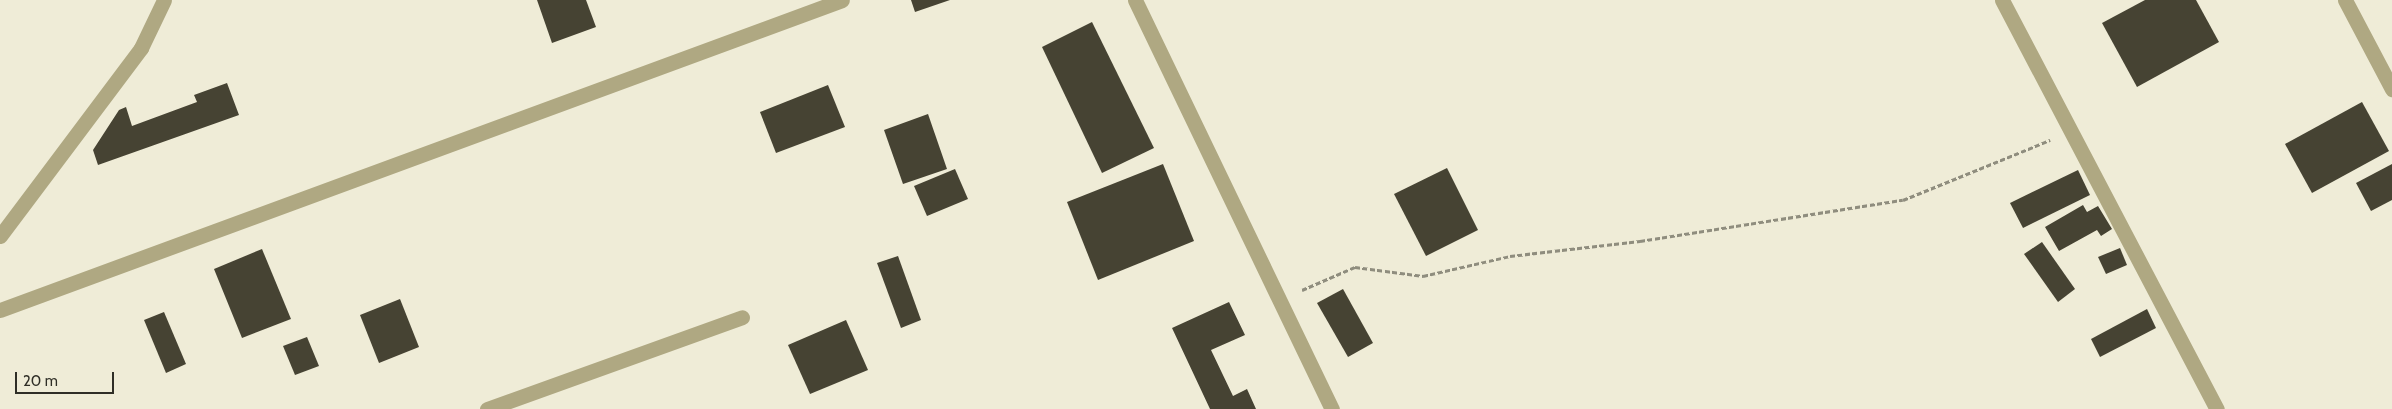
<!DOCTYPE html>
<html>
<head>
<meta charset="utf-8">
<style>
  body { margin:0 }
  #map { position:relative; width:2392px; height:409px; overflow:hidden; background:#efecd7; font-family:Cabin,sans-serif }
  div>[style] { position:absolute }
  [style*='--x'] { left:calc(var(--x)*1px); top:calc(var(--y)*1px); width:calc(var(--w)*1px); rotate:calc(var(--a)*1deg) }
  .building>* { inset:0; background:#464333 }
  .path>* { height:3px; margin-top:-1.5px; transform-origin:0; background:repeating-linear-gradient(90deg,#8f8d7e 0 5px,transparent 0 7.5px) }
  .minor>* { height:15px; margin:-7.5px; padding:0 7.5px; transform-origin:7.5px; border-radius:7.5px; background:#afa882 }
  span { translate:-50% -50%; white-space:nowrap; text-align:center; line-height:1.15; -webkit-text-stroke:5px #efecd7; paint-order:stroke }
  .scale { position:absolute; left:15px; top:372px; width:99px; height:22px; box-sizing:border-box; border:2px solid #2f2e26; border-top:0; padding-left:6px; font-size:15px; line-height:18px; white-space:nowrap; color:#2f2e26; -webkit-text-stroke:4px #efecd7; paint-order:stroke }
</style>
</head>
<body>
<div id="map">
  <div class="building">
    <i style="clip-path:polygon(537px 0,586px 0,596px 27px,552px 43px)"></i>
    <i style="clip-path:polygon(911px 0,950px 0,915px 12px)"></i>
    <i style="clip-path:polygon(2145px 0,2196px 0,2219px 42px,2137px 87px,2102px 23px)"></i>
    <i style="clip-path:polygon(1092px 22px,1154px 148px,1102px 173px,1042px 47px)"></i>
    <i style="clip-path:polygon(227px 83px,239px 115px,98px 165px,93px 150px,119px 110px,126px 107px,132px 126px,197px 102px,194px 95px)"></i>
    <i style="clip-path:polygon(828px 85px,845px 127px,776px 153px,760px 112px)"></i>
    <i style="clip-path:polygon(2362px 102px,2389px 151px,2312px 193px,2285px 144px)"></i>
    <i style="clip-path:polygon(928px 114px,947px 169px,903px 184px,884px 130px)"></i>
    <i style="clip-path:polygon(1163px 164px,1194px 241px,1098px 280px,1067px 202px)"></i>
    <i style="clip-path:polygon(2392px 164px,2392px 200px,2371px 211px,2356px 183px)"></i>
    <i style="clip-path:polygon(1447px 168px,1478px 230px,1426px 256px,1394px 194px)"></i>
    <i style="clip-path:polygon(955px 169px,968px 199px,927px 216px,914px 186px)"></i>
    <i style="clip-path:polygon(2078px 170px,2090px 195px,2023px 228px,2010px 203px)"></i>
    <i style="clip-path:polygon(2083px 205px,2087px 212px,2098px 206px,2112px 229px,2101px 236px,2097px 230px,2059px 251px,2045px 227px)"></i>
    <i style="clip-path:polygon(2042px 242px,2075px 289px,2058px 302px,2024px 254px)"></i>
    <i style="clip-path:polygon(2120px 248px,2127px 265px,2106px 274px,2098px 257px)"></i>
    <i style="clip-path:polygon(262px 249px,291px 319px,242px 338px,214px 269px)"></i>
    <i style="clip-path:polygon(898px 256px,921px 320px,901px 328px,877px 263px)"></i>
    <i style="clip-path:polygon(1343px 289px,1373px 343px,1348px 357px,1317px 303px)"></i>
    <i style="clip-path:polygon(400px 299px,419px 347px,379px 363px,360px 315px)"></i>
    <i style="clip-path:polygon(1229px 302px,1245px 335px,1211px 350px,1233px 396px,1247px 389px,1256px 409px,1210px 409px,1172px 328px)"></i>
    <i style="clip-path:polygon(2147px 309px,2156px 328px,2100px 357px,2091px 339px)"></i>
    <i style="clip-path:polygon(164px 312px,186px 364px,166px 373px,144px 320px)"></i>
    <i style="clip-path:polygon(846px 320px,868px 370px,810px 394px,788px 345px)"></i>
    <i style="clip-path:polygon(307px 337px,319px 366px,295px 375px,283px 346px)"></i>
  </div>
  <div class="path">
    <i style="--x:1302;--y:290;--w:58;--a:-23.5"></i>
    <i style="--x:1355;--y:267;--w:69;--a:7.5"></i>
    <i style="--x:1423;--y:276;--w:89;--a:-12.9"></i>
    <i style="--x:1510;--y:256;--w:131;--a:-6.6"></i>
    <i style="--x:1640;--y:241;--w:266;--a:-8.9"></i>
    <i style="--x:1903;--y:200;--w:159;--a:-22.2"></i>
  </div>
  <div class="minor">
    <i style="--x:1135;--y:0;--w:454;--a:64.3"></i>
    <i style="--x:2002;--y:0;--w:462;--a:62.3"></i>
    <i style="--x:2345;--y:0;--w:101;--a:62.2"></i>
    <i style="--x:0;--y:236;--w:235;--a:-53.1"></i>
    <i style="--x:141;--y:48;--w:53;--a:-64.4"></i>
    <i style="--x:0;--y:310;--w:897;--a:-20.21"></i>
    <i style="--x:487;--y:409;--w:271;--a:-19.8"></i>
  </div>
  <div class="scale">20 m</div>
</div>
</body>
</html>
